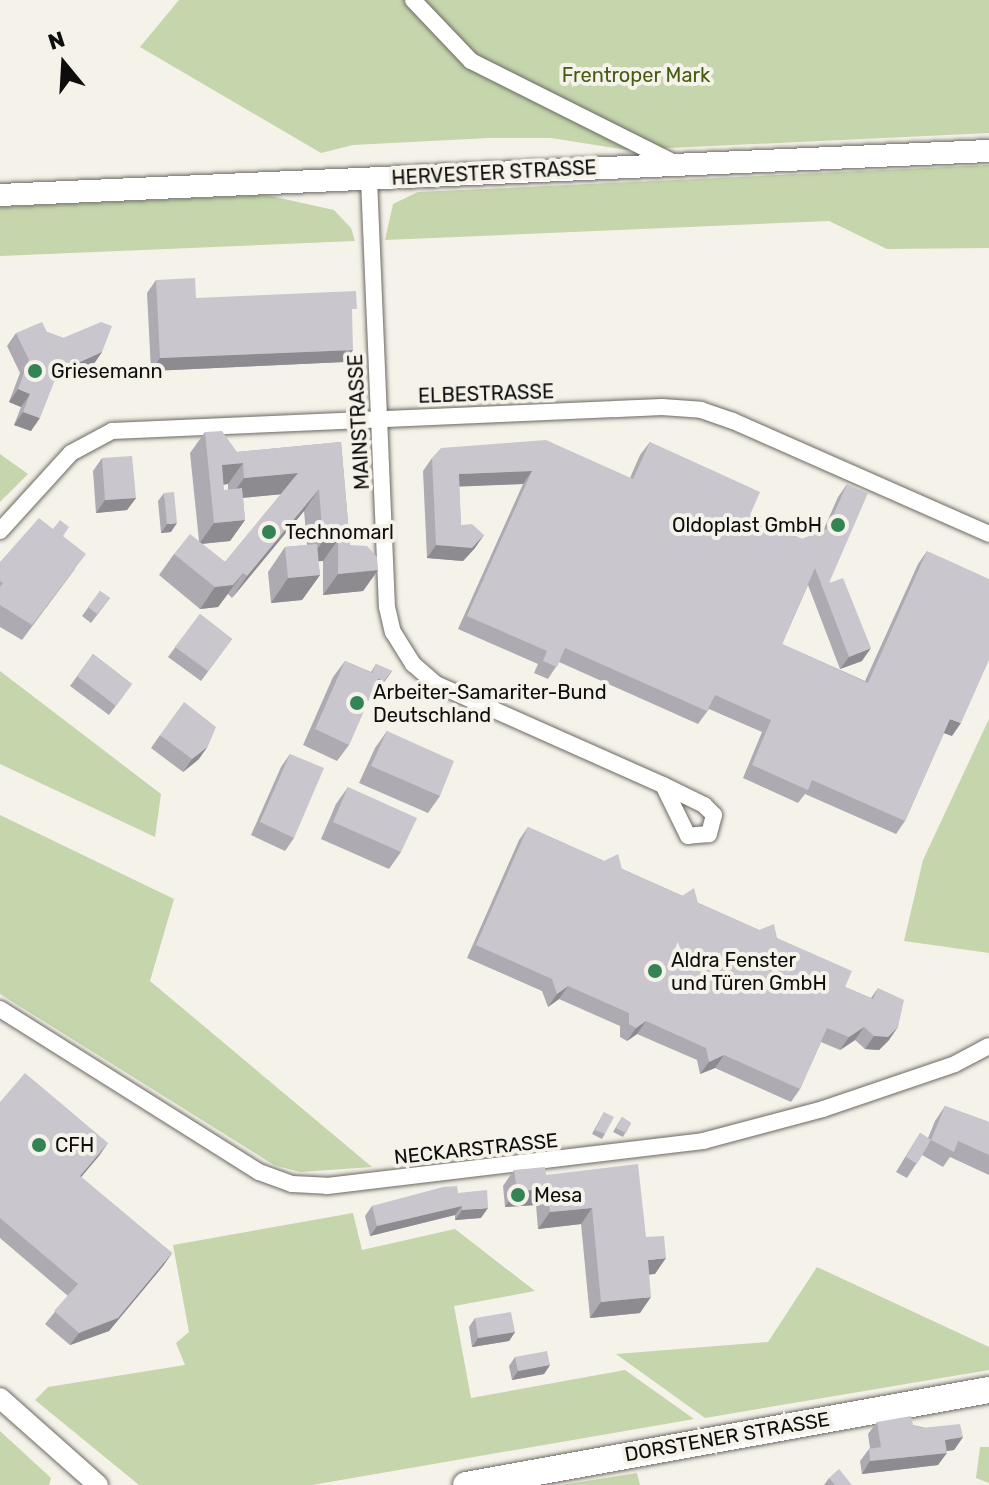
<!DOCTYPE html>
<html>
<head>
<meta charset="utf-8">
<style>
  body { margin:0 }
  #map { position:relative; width:989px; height:1485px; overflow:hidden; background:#f5f2ea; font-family:Rubik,sans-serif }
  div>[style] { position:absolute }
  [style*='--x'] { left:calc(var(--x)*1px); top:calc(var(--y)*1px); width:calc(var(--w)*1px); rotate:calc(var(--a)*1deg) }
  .green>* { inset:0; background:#c5d5ac }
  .roads { filter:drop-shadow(0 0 2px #6b6962) drop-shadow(0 0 2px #6b6962) }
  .minor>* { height:16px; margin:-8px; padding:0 8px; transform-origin:8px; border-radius:8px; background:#fff }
  .tertiary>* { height:20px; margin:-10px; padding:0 10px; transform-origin:10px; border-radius:10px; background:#fff }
  .secondary>* { height:22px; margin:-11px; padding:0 11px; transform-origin:11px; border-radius:11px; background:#fff }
  .primary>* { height:26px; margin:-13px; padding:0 13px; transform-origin:13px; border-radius:13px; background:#fff }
  .wall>* { inset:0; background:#aeaab1 }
  .shaded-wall>* { inset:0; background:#8d8b90 }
  .building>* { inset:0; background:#cac6ce }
  .dots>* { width:22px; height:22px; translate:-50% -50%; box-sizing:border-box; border:4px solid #f5f2ea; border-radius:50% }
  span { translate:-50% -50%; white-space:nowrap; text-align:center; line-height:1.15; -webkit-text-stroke:8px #f5f2ea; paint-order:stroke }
  .park-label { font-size:20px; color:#455c12 }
  .street-label { font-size:20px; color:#0e0d0b }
  .poi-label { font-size:20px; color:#0e0d0b }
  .left { translate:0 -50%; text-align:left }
  .right { translate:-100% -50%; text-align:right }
  .north { position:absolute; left:24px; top:24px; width:80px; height:80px; -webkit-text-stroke:6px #f5f2ea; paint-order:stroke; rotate:342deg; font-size:22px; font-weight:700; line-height:32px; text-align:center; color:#0e0d0b }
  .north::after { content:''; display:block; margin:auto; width:28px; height:36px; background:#0e0d0b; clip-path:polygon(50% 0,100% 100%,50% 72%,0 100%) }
</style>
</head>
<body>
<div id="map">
  <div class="green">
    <i style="clip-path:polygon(179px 0,989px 0,989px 133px,627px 150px,551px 138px,489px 138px,353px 145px,321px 153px,140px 47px)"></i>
    <i style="clip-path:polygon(989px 165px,989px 248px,887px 249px,829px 221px,385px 240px,393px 204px,418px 192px)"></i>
    <i style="clip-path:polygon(266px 195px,334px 210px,351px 228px,355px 241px,0 256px,0 207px)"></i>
    <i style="clip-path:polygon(0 454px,28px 474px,0 502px)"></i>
    <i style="clip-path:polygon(0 671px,161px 794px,155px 837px,0 764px)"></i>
    <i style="clip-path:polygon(989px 719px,989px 953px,904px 941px,923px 860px)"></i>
    <i style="clip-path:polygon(0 815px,174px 899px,150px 981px,372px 1167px,300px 1172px,274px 1165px,0 994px)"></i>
    <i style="clip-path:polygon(353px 1213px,362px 1250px,455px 1229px,535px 1291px,454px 1306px,471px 1398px,625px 1370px,694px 1419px,312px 1485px,139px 1485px,35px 1400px,48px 1387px,185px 1365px,176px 1343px,189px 1332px,173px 1245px)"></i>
    <i style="clip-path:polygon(817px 1267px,989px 1347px,989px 1370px,705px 1418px,616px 1354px,768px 1342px)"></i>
    <i style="clip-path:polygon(0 1431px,51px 1478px,49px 1485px,0 1485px)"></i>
    <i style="clip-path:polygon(980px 1447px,989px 1447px,989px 1483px,976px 1478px)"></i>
    <i style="clip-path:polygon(637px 1473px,640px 1485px,561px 1485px)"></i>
  </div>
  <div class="roads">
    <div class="minor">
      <i style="--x:413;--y:0;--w:84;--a:46.4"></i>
      <i style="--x:471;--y:61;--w:230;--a:26.6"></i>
      <i style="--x:369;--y:179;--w:428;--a:87.6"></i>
      <i style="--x:387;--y:607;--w:26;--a:77"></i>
      <i style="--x:393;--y:632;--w:38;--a:58"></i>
      <i style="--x:413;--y:664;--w:30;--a:41"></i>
      <i style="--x:436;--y:684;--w:248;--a:24"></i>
      <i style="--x:663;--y:785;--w:46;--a:26"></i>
      <i style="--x:704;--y:805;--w:14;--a:45"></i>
      <i style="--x:714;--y:815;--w:20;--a:105"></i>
      <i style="--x:709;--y:834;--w:21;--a:175"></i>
      <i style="--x:688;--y:836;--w:57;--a:-116.1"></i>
      <i style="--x:0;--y:531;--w:105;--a:-47.7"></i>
      <i style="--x:71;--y:453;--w:47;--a:-28.2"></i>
      <i style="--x:112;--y:431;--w:551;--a:-2.5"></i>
      <i style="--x:662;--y:407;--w:39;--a:4"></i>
      <i style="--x:701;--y:410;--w:34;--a:19"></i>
      <i style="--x:733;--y:421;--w:280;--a:23.8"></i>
      <i style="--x:0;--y:1009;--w:306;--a:32.2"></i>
      <i style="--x:259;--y:1172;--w:35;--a:20"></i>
      <i style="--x:292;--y:1184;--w:35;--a:3"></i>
      <i style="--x:327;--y:1186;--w:379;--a:-6.8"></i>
      <i style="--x:703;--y:1141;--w:124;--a:-14.9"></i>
      <i style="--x:823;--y:1109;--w:139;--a:-18.8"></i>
      <i style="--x:955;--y:1064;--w:38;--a:-28"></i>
    </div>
    <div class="tertiary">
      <i style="--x:0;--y:1398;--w:131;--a:41.6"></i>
    </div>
    <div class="secondary">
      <i style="--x:0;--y:195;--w:990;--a:-2.55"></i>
    </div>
    <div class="primary">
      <i style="--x:466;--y:1485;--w:532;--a:-10.3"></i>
    </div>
  </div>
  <div class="wall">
    <i style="clip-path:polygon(156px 280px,196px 298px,352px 316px,344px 362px,151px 371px,147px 293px)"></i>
    <i style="clip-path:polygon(47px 332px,102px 352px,93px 365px,53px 382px,31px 431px,14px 425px,21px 407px,9px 402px,20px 373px,7px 346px,16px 333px)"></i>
    <i style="clip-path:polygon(evenodd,205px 432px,237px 452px,341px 442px,350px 545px,378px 570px,363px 591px,323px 595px,323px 561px,318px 561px,320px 575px,302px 600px,271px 603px,268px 572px,285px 547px,307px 545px,304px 511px,232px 598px,228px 594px,218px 607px,200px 609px,159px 575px,174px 554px,199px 541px,190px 453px,205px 432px,228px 484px,228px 490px,224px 490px,223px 485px,228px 484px,205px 432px,281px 494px,225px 562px,202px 544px,230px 541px,245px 520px,243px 498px,281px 494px)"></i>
    <i style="clip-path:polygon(650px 442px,750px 515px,802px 539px,823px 531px,838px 497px,847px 484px,829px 583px,862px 661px,840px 669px,808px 585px,782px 644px,865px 681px,918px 564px,927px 551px,952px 736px,944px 733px,905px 821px,896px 834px,805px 794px,798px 803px,743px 778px,762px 732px,709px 709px,698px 724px,559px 662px,548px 679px,534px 673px,538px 664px,458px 629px,523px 484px,459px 486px,461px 525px,475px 548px,463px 561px,427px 558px,423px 471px,432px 458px,630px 478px,640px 455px)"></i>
    <i style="clip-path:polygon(102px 458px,136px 498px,127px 510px,96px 513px,93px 471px)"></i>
    <i style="clip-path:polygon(164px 493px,171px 532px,161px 533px,158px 501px)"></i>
    <i style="clip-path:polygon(63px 537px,75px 569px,22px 640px,0 627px,0 562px)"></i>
    <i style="clip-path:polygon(100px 591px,110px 598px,91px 623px,82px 616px)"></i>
    <i style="clip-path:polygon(200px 614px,232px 639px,201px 681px,168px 657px)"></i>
    <i style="clip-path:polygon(93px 654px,132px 684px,109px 715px,70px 686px)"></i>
    <i style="clip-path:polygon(345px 661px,371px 672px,376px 664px,392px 671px,373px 697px,370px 696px,349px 745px,337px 761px,303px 745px,333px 677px)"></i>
    <i style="clip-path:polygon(387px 731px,440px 796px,428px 813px,359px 783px,375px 748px)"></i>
    <i style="clip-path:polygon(160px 735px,199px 759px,183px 772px,151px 748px)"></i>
    <i style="clip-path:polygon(290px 754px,294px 838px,285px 851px,251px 835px,281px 767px)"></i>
    <i style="clip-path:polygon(348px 787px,401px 852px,389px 869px,321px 839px,336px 804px)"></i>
    <i style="clip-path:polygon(528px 827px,777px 938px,845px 987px,871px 998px,878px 988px,889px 1040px,879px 1050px,865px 1049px,855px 1040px,840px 1050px,821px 1042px,800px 1089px,791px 1102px,715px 1068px,700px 1074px,697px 1060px,637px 1034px,627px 1041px,620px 1037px,620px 1026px,559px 999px,548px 1007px,542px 991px,467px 958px,519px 840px)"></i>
    <i style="clip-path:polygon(0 1102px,108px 1143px,81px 1177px,172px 1253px,163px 1266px,109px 1331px,70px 1345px,45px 1324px,68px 1296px,0 1238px)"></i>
    <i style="clip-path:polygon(945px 1106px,989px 1122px,989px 1175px,950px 1157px,943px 1167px,922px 1155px,907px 1178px,896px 1172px,920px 1133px,928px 1138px,935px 1121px)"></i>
    <i style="clip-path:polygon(604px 1112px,605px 1134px,602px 1139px,592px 1134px)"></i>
    <i style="clip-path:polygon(622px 1117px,631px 1123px,623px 1137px,613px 1132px)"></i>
    <i style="clip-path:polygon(514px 1170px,546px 1175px,646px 1237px,655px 1274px,649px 1274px,640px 1313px,590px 1318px,581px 1224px,538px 1229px,536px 1205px,505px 1207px,503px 1186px)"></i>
    <i style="clip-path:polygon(458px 1193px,481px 1218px,455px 1220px,455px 1215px,370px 1236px,365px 1216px,372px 1206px)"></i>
    <i style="clip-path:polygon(475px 1318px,515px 1332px,509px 1341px,472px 1347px,469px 1327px)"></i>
    <i style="clip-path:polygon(515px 1357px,550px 1365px,544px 1374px,512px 1380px,509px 1366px)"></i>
    <i style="clip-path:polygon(877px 1422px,913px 1425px,963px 1437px,954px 1450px,947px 1451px,938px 1465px,862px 1474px,860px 1461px,869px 1449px,870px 1448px,868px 1434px)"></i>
    <i style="clip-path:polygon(829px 1478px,852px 1485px,824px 1485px)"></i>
  </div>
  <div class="shaded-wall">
    <i style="clip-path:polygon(353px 350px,344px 362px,151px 371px,160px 358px)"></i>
    <i style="clip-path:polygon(102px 352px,93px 365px,48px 384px,58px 372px)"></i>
    <i style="clip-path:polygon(18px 389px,30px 394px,21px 407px,9px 402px)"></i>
    <i style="clip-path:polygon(23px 412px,40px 418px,31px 431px,14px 425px)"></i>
    <i style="clip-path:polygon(243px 463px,228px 484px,210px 486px,222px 465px)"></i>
    <i style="clip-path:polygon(532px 471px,523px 484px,450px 487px,459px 474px)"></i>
    <i style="clip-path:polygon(298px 473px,284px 494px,229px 499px,244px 478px)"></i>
    <i style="clip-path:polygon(319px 489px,304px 511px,232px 598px,247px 576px)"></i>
    <i style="clip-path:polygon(136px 498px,127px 510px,96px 513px,105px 500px)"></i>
    <i style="clip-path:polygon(245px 520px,230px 541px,199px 544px,214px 523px)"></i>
    <i style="clip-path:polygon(177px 523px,171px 532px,161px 533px,167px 524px)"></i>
    <i style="clip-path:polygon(484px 535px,475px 548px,463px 561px,427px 558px,436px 545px)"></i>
    <i style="clip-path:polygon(338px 540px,323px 561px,308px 562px,323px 541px)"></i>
    <i style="clip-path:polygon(378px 570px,363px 591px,323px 595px,338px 574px)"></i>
    <i style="clip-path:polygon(243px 573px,218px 607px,200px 609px,215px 587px)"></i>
    <i style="clip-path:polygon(320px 575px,302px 600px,271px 603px,288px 578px)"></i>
    <i style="clip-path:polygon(871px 648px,862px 661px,840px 669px,849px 657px)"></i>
    <i style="clip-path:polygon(392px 671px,373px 697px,367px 695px,378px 679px)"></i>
    <i style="clip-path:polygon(950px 719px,961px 723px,952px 736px,941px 732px)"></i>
    <i style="clip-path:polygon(208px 746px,199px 759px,183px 772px,192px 759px)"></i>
    <i style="clip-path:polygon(568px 986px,559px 999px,548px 1007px,557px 994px)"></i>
    <i style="clip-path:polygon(646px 1021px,637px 1034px,627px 1041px,636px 1028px)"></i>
    <i style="clip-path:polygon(864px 1027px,855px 1040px,840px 1050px,849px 1037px)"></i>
    <i style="clip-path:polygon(898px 1027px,889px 1040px,879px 1050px,865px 1049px,874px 1036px)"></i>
    <i style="clip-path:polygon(724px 1055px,715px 1068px,700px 1074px,709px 1062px)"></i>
    <i style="clip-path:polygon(108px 1143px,99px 1156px,71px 1189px,80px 1176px)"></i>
    <i style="clip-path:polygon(547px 1189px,536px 1205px,505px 1207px,517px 1191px)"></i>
    <i style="clip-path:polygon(462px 1206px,455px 1215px,370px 1236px,377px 1226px)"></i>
    <i style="clip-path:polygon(488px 1208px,481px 1218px,455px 1220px,462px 1210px)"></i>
    <i style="clip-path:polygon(592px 1208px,581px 1224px,538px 1229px,550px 1212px)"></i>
    <i style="clip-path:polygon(172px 1253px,163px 1266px,109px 1331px,70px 1345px,79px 1333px)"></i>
    <i style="clip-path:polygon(666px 1258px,655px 1274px,637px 1276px,648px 1260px)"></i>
    <i style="clip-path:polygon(651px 1297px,640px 1313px,590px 1318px,601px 1302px)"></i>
    <i style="clip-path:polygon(515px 1332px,509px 1341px,472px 1347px,478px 1338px)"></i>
    <i style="clip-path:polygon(550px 1365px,544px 1374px,512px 1380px,518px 1371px)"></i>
    <i style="clip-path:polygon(963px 1437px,954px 1450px,936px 1452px,945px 1440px)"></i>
    <i style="clip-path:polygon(947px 1453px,938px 1465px,862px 1474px,870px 1461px)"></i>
  </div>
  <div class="building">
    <i style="clip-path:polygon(195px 278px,196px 298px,356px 291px,357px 309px,352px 309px,353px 350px,160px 358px,156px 280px)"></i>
    <i style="clip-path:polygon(42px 322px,47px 332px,63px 338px,101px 322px,112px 326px,102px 352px,58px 372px,40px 418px,23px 412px,30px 394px,18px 389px,29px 360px,16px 333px)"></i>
    <i style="clip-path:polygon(222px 431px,237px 452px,341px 442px,350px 545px,367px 546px,377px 557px,378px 570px,338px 574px,338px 540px,323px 541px,319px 489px,247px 576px,243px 573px,233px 585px,215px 587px,174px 554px,190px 534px,225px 562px,298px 473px,244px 478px,243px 463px,222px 465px,224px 490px,242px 488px,245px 520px,214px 523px,205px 432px)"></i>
    <i style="clip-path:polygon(546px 440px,633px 479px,650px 442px,760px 492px,750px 515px,802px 539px,827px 529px,847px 484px,868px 493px,829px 583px,843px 578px,871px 648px,849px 657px,815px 568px,782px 644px,868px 683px,927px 551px,989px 579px,989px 660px,961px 723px,950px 719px,905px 821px,812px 780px,808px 790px,752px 765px,771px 720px,715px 695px,707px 711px,565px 648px,557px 667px,543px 661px,547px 651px,467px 616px,532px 471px,459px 474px,461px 525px,472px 524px,484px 535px,472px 548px,436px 545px,432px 458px,441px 448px)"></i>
    <i style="clip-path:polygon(132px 456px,136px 498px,105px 500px,102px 458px)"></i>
    <i style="clip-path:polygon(174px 492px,177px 523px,167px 524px,164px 493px)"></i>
    <i style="clip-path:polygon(39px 518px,53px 529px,60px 520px,69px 527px,63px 536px,86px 554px,32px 625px,0 605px,0 587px,3px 583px,0 581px,0 562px)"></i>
    <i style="clip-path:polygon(317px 544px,320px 575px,288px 578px,285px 547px)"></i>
    <i style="clip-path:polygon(100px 591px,110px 598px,97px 614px,88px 607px)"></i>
    <i style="clip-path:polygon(200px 614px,232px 639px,208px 671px,175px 647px)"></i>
    <i style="clip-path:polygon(93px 654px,132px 684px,116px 706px,77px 676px)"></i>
    <i style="clip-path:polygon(345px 661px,372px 673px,376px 664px,392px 671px,384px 681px,378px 679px,349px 745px,315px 729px)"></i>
    <i style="clip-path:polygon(184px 702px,216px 727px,208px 746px,192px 759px,160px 735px)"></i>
    <i style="clip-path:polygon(387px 731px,454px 761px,440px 796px,371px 766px)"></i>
    <i style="clip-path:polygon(290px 754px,324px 768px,294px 838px,260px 822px)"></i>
    <i style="clip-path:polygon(348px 787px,417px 818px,401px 852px,333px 822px)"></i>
    <i style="clip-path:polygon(528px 827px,604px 861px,618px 854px,622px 869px,682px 896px,694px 888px,698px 903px,759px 930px,774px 924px,777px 938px,852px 971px,845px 987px,873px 999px,878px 988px,904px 1000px,898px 1027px,888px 1037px,874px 1036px,864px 1027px,849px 1037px,827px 1028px,800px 1089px,724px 1055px,709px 1062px,706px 1048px,646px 1021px,636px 1028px,629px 1024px,629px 1013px,568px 986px,557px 994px,552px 979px,476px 945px)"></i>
    <i style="clip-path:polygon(25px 1073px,108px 1143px,80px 1176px,172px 1253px,118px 1318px,79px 1333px,54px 1311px,78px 1284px,0 1218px,0 1102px)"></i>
    <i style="clip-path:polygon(945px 1106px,989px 1122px,989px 1155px,958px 1141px,954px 1152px,931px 1140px,917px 1164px,906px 1157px,920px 1133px,931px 1140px)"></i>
    <i style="clip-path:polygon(604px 1112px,614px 1117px,605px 1134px,595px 1130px)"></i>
    <i style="clip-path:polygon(622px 1117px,631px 1123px,626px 1133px,616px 1128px)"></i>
    <i style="clip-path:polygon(638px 1164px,646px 1237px,664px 1236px,666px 1258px,648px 1260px,651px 1297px,601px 1302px,592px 1208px,550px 1212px,547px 1189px,517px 1191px,514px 1170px,545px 1167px,546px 1175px)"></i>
    <i style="clip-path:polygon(457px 1186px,458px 1193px,487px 1190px,488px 1208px,462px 1210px,462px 1206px,377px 1226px,372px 1206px,443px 1187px)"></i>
    <i style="clip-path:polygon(511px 1312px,515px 1332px,478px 1338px,475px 1318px)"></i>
    <i style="clip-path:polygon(547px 1351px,550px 1365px,518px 1371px,515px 1357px)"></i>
    <i style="clip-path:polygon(911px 1416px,913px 1425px,922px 1428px,960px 1424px,963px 1437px,945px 1440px,947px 1453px,870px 1461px,869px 1449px,881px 1447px,877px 1422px)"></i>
    <i style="clip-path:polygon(839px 1469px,852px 1485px,835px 1485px,829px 1478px)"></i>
  </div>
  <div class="dots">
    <i style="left:35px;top:371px;background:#338354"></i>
    <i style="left:838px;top:525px;background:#338354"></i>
    <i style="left:269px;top:532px;background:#338354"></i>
    <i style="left:357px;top:703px;background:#338354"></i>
    <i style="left:655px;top:971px;background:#338354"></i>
    <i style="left:39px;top:1145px;background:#338354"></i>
    <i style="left:518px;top:1195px;background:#338354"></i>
  </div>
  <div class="park-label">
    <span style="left:636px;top:75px">Frentroper Mark</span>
  </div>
  <div class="street-label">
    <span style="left:494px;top:173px;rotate:-3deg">HERVESTER STRASSE</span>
    <span style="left:486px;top:394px;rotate:-2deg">ELBESTRASSE</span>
    <span style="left:359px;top:422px;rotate:-93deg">MAINSTRASSE</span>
    <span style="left:476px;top:1149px;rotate:-6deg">NECKARSTRASSE</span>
    <span style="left:727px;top:1437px;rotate:-10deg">DORSTENER STRASSE</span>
  </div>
  <div class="poi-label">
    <span class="left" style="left:51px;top:371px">Griesemann</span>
    <span class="right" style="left:822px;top:525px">Oldoplast GmbH</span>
    <span class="left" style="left:285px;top:532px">Technomarl</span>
    <span class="left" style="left:373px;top:704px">Arbeiter-Samariter-Bund<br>Deutschland</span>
    <span class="left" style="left:671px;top:972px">Aldra Fenster<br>und Türen GmbH</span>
    <span class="left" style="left:55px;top:1145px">CFH</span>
    <span class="left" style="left:534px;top:1195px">Mesa</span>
  </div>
  <div class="north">N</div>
</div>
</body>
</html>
